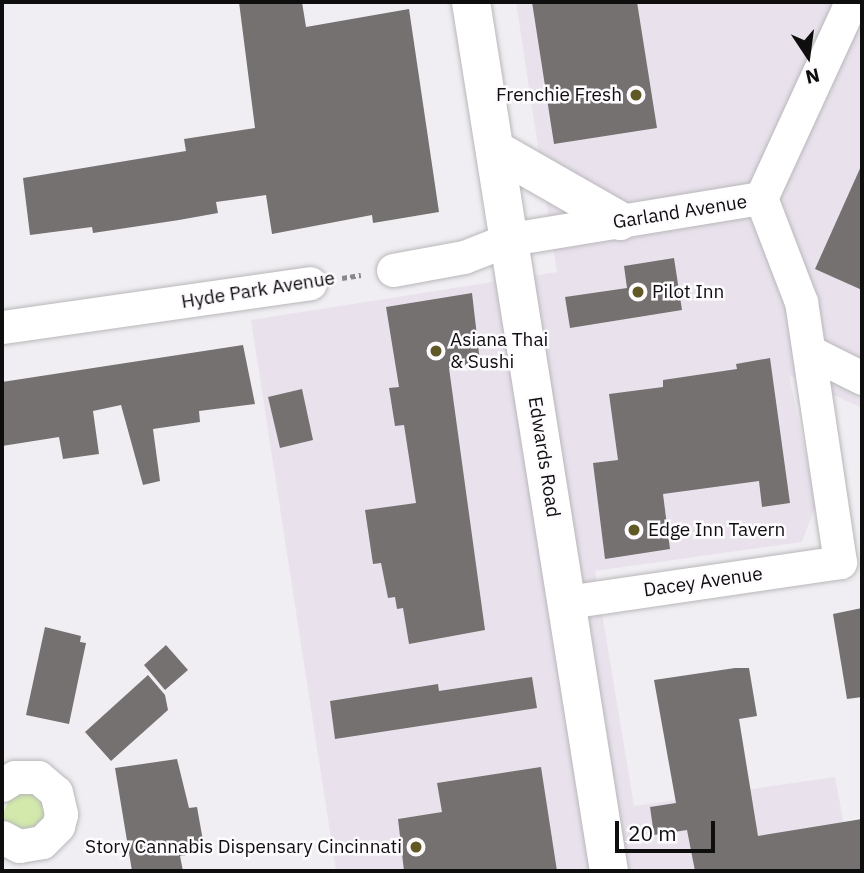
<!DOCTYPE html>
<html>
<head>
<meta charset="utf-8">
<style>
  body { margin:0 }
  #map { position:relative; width:864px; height:873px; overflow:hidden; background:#f0eef2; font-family:"IBM Plex Sans",sans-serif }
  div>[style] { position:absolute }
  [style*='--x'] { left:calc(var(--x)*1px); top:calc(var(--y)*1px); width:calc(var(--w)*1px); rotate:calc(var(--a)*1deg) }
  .built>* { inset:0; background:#e9e2ed }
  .green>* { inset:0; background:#d2e9ab }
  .building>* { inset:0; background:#757170 }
  .path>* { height:4.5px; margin-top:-2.25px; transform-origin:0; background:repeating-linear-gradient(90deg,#888789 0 5px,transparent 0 8.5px) }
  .roads { filter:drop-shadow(0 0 2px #b9b7ba) drop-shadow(0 0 2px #b9b7ba) }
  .minor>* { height:33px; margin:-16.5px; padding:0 16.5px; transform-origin:16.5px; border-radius:16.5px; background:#fff }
  .major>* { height:38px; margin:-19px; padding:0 19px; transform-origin:19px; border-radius:19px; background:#fff }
  .dots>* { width:19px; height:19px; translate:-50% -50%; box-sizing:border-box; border:4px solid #fefbff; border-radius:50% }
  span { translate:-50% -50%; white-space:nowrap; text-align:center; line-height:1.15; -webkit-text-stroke:5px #fefbff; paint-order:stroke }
  .poi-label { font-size:19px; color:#0e0e0f }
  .right { translate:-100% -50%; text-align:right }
  .left { translate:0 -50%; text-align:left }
  .street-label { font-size:19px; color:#0e0e0f }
  .frame { position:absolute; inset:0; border:4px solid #0e0e0f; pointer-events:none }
  .north { position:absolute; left:773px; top:21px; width:70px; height:70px; -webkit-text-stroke:5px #fefbff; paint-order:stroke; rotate:167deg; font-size:19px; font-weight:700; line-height:28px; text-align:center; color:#0e0e0f }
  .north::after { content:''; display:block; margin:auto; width:24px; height:32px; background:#0e0e0f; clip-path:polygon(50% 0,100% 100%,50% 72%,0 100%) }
  .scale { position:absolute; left:615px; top:821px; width:100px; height:32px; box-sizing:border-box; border:4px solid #0e0e0f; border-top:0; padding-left:9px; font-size:21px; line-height:24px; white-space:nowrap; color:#0e0e0f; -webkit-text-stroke:5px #fefbff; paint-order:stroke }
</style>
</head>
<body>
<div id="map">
  <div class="built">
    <i style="clip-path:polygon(516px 2px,862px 2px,862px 408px,789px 375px,816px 505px,802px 542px,595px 571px,634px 806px,835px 777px,847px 841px,862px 839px,862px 871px,336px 871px,251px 320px,557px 272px)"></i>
  </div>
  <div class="green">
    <i style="clip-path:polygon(33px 790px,50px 813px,31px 834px,5px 822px,3px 814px,11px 794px)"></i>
  </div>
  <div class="building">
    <i style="clip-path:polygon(239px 2px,302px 2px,306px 27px,409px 9px,439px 212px,373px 223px,372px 215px,272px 234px,266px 195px,216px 202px,218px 213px,179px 220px,93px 233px,92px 227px,30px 235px,23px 178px,186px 151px,184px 139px,255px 128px)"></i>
    <i style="clip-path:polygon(532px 2px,637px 2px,657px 128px,554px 144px)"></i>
    <i style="clip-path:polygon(862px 164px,862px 290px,815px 269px)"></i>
    <i style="clip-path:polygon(674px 258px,682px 310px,570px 328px,565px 297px,627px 288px,624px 266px)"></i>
    <i style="clip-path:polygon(472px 293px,480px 362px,449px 368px,485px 630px,409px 644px,403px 608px,397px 609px,395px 597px,388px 598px,381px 563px,373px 564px,365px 510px,416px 503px,404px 425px,395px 426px,389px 388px,399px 387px,386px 307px)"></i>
    <i style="clip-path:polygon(243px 345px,255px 404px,199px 411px,200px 422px,153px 429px,160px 481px,143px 485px,121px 405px,93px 411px,99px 454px,63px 459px,59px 437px,2px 446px,2px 382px)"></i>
    <i style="clip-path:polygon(770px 358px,790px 503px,762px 507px,759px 481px,663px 494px,670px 549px,605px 559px,593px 463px,618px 460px,609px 394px,663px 387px,663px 380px,737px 369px,736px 364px)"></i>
    <i style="clip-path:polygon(302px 389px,313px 440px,280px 448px,268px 397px)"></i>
    <i style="clip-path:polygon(862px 608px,862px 697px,847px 699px,833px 614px)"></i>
    <i style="clip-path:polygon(45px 627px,81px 636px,80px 642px,86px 643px,69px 724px,26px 715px)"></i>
    <i style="clip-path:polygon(166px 645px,188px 670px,165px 690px,144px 665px)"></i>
    <i style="clip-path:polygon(735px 668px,749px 668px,757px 716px,739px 719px,758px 836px,862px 819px,862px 871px,695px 871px,687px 830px,654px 835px,650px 807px,676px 803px,654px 680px)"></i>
    <i style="clip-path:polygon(148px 675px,165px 695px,168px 710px,111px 761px,85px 732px)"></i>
    <i style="clip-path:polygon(532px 677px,537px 708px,335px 739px,330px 701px,438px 684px,439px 691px)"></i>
    <i style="clip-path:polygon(177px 759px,189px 808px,197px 807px,205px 852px,180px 856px,183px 871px,132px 871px,115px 768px)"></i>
    <i style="clip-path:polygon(541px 767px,557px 871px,404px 871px,398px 819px,442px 812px,437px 783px)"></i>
  </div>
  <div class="path">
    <i style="--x:342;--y:278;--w:19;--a:-9"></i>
  </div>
  <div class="roads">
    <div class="minor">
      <i style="--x:761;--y:198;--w:216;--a:-65.3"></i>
      <i style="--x:393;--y:270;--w:72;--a:-10.4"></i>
      <i style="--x:464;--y:257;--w:49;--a:-21.4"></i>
      <i style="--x:510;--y:239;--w:254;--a:-9.3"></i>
      <i style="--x:2;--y:327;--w:311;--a:-8.1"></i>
      <i style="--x:810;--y:352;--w:58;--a:26.6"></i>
      <i style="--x:567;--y:602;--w:276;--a:-8.3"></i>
      <i style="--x:840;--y:562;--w:263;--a:-98.5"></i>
      <i style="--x:801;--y:302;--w:111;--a:-111"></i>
      <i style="--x:2;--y:785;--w:15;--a:-32"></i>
      <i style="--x:15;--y:777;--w:23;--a:0"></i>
      <i style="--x:38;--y:777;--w:23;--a:40"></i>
      <i style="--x:56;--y:792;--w:23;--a:77"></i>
      <i style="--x:61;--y:814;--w:12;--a:104"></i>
      <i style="--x:58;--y:826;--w:23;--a:135"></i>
      <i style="--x:42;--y:842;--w:23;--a:170"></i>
      <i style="--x:19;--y:846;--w:19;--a:-152"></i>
    </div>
    <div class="major">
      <i style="--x:471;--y:2;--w:880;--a:80.98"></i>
      <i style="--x:496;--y:150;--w:143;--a:29.8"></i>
    </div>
  </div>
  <div class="dots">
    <i style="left:636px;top:95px;background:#615925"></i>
    <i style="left:638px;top:292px;background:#615925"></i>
    <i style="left:436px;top:351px;background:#615925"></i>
    <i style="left:634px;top:530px;background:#615925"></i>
    <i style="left:416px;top:847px;background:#615925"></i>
  </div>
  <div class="poi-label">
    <span class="right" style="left:622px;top:95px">Frenchie Fresh</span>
    <span class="left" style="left:652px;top:292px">Pilot Inn</span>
    <span class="left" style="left:450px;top:351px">Asiana Thai<br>&amp; Sushi</span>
    <span class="left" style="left:648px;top:530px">Edge Inn Tavern</span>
    <span class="right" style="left:402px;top:847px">Story Cannabis Dispensary Cincinnati</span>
  </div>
  <div class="street-label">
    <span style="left:680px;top:212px;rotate:-9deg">Garland Avenue</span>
    <span style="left:258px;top:290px;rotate:-9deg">Hyde Park Avenue</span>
    <span style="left:544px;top:457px;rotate:81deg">Edwards Road</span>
    <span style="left:703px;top:582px;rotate:-8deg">Dacey Avenue</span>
  </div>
  <div class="frame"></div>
  <div class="north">N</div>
  <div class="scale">20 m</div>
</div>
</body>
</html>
